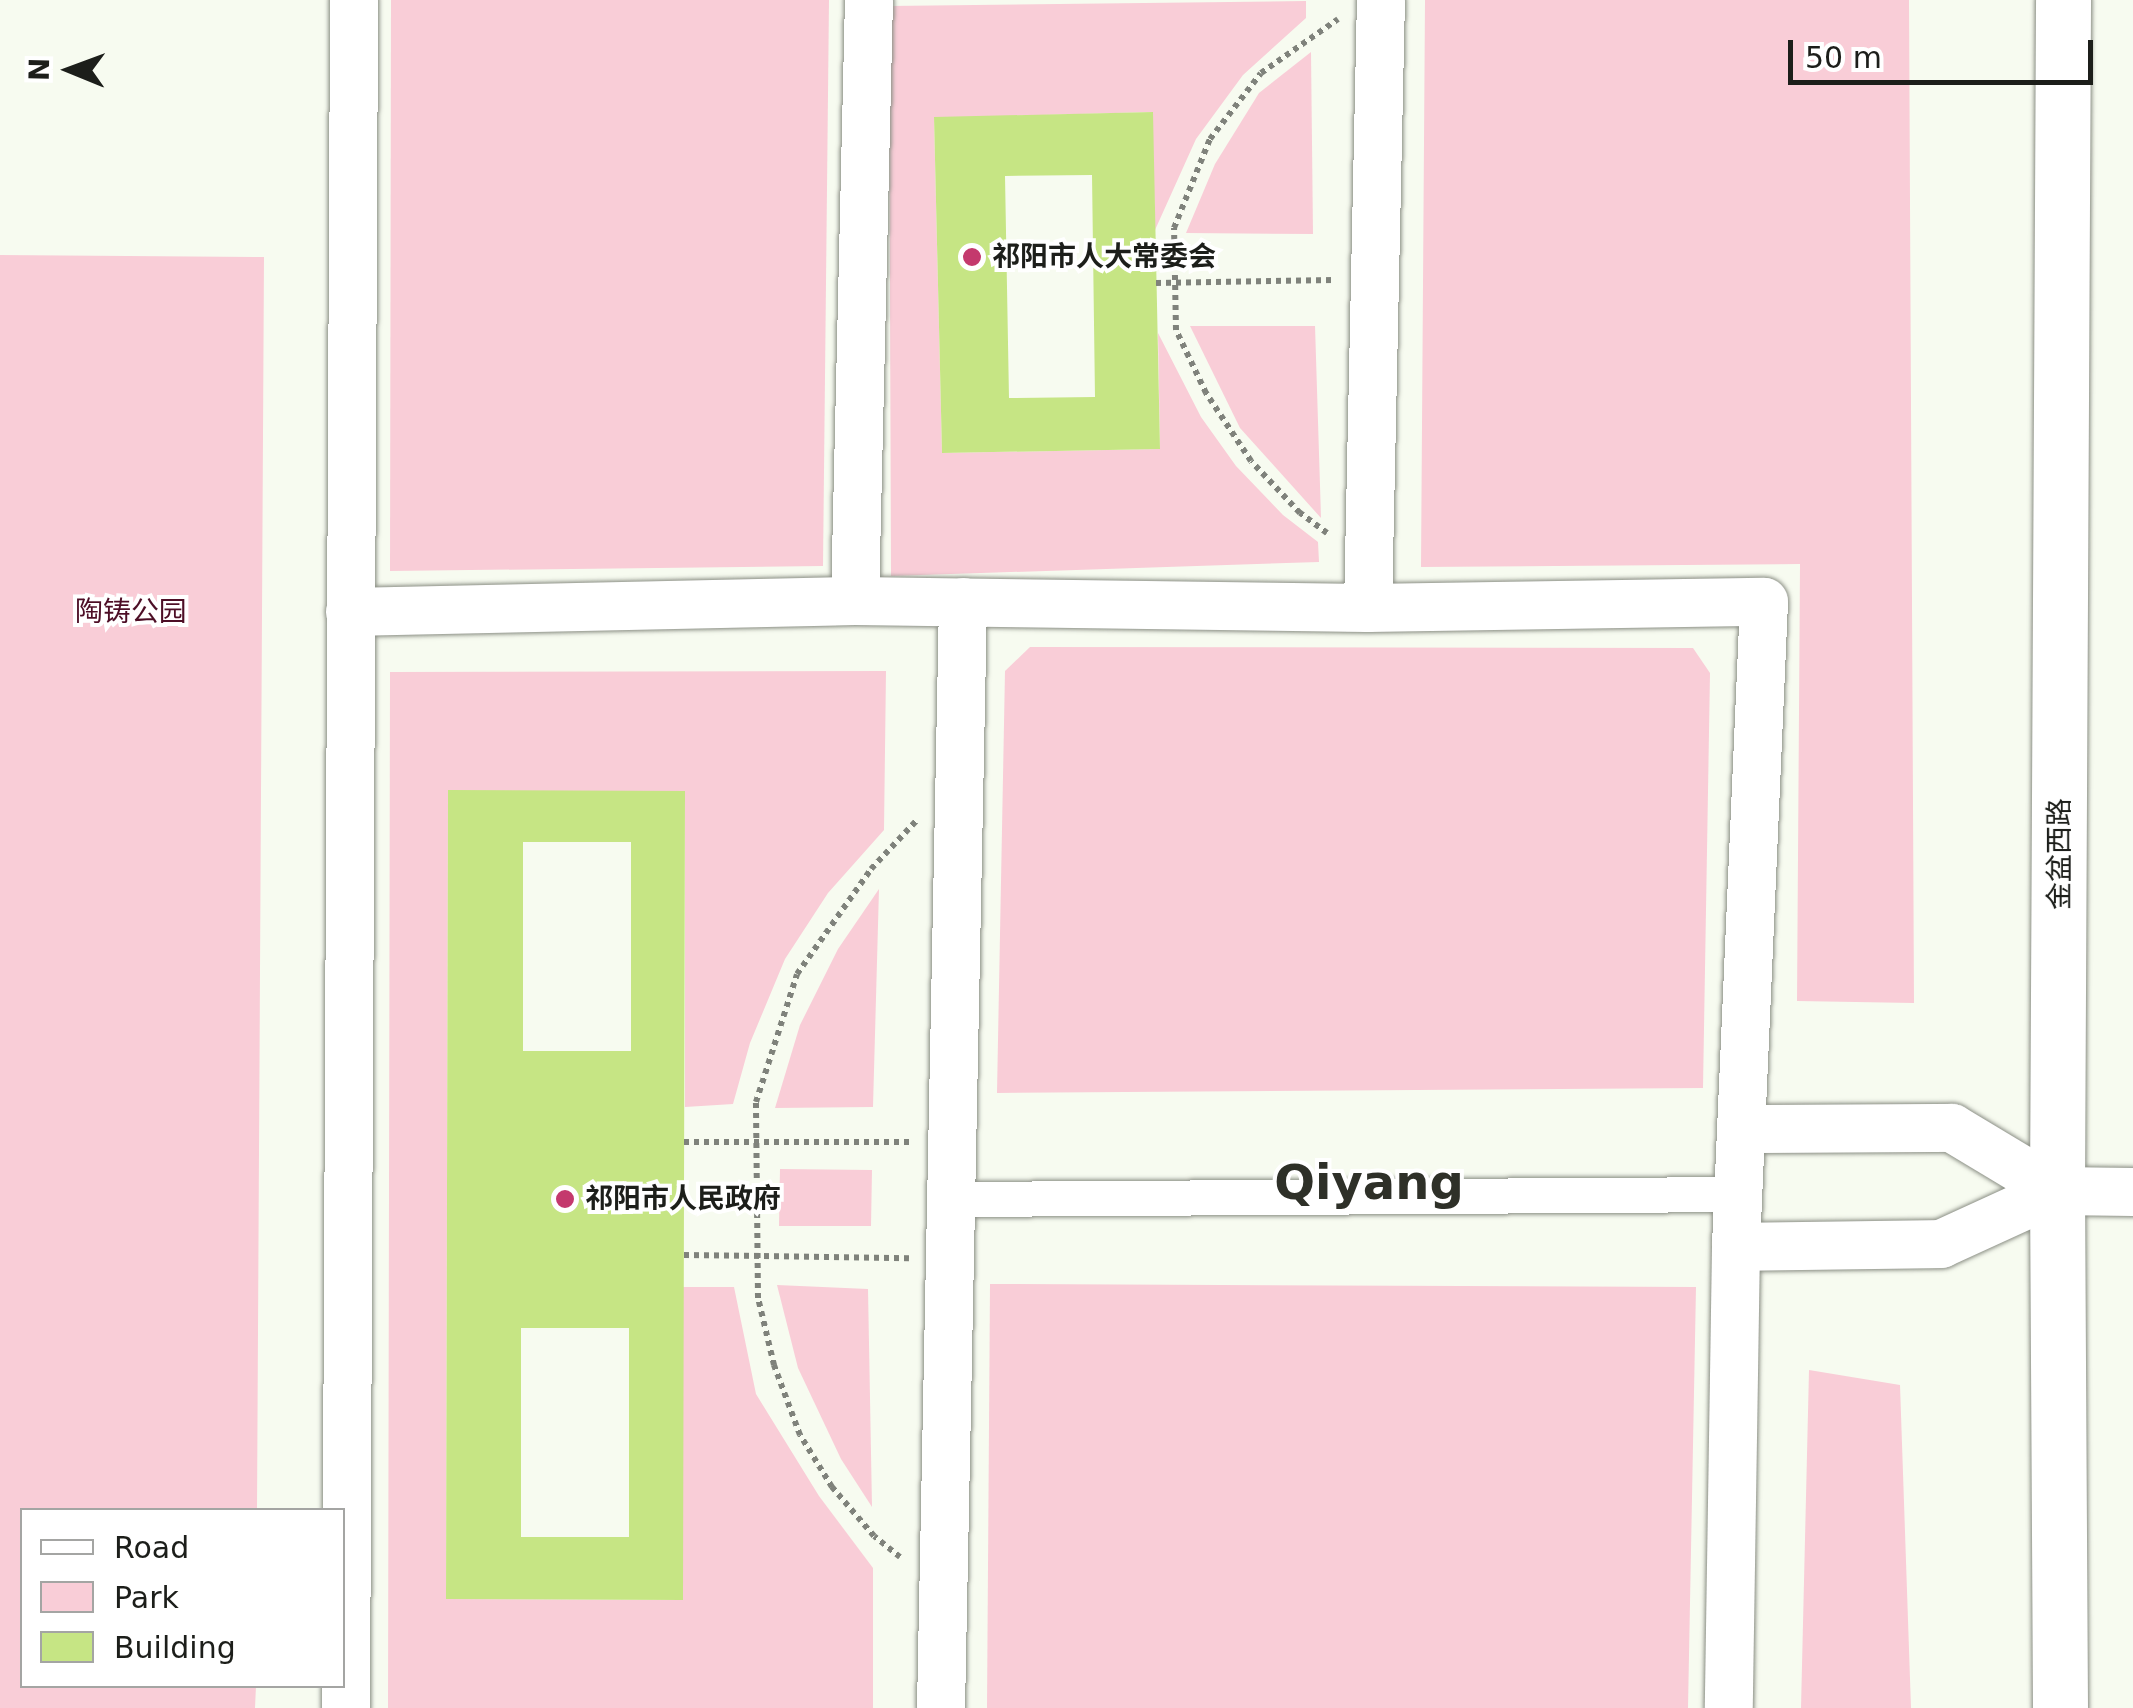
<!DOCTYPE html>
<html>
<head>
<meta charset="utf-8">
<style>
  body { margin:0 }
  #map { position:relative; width:2133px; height:1708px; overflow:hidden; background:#f7fbf0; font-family:"DejaVu Sans","Noto Sans SC",sans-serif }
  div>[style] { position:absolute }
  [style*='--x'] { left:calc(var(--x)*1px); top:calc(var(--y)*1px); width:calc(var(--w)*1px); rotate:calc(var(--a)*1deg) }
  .green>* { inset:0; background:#f9cdd7 }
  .building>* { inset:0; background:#c6e584 }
  .path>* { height:6px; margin-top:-3px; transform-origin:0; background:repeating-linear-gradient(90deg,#7f827b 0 5px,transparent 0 10px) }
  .roads { filter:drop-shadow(0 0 2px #8b8f85) drop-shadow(0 0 2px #8b8f85) }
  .pedestrian>* { height:35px; margin:-17.5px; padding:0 17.5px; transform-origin:17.5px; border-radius:17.5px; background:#fff }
  .minor>* { height:48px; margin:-24px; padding:0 24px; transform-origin:24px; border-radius:24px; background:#fff }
  .secondary>* { height:55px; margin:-27.5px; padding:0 27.5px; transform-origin:27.5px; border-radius:27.5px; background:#fff }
  .dots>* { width:28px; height:28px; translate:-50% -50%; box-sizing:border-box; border:5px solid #fff; border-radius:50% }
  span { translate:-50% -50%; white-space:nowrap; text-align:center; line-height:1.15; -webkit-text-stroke:8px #fff; paint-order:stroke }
  .poi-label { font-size:28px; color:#1c1e1a; font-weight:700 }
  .left { translate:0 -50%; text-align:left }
  .park-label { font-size:28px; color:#4d0e26 }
  .street-label { font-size:28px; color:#1c1e1a }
  .town-label { font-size:48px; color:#2e3028; font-weight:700 }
  .legend { position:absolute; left:20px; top:1508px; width:325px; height:180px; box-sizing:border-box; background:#fff; border:2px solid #a4a5a3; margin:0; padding:12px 18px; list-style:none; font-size:30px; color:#1c1e1a }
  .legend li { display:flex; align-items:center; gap:20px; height:50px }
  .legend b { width:50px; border:2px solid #a4a5a3 }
  .north { position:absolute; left:20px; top:20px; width:100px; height:100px; -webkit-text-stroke:8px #fff; paint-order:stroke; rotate:271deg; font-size:28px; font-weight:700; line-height:40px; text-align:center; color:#1c1e1a }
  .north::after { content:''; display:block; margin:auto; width:35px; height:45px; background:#1c1e1a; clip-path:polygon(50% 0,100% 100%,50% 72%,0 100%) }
  .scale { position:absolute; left:1788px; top:40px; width:305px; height:45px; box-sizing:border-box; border:5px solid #1c1e1a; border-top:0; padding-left:12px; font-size:30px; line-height:35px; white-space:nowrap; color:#1c1e1a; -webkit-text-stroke:8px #fff; paint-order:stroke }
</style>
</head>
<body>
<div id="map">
  <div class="green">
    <i style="clip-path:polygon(391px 0,829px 0,823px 566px,390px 571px)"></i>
    <i style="clip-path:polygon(1425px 0,1909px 0,1914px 1003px,1797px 1001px,1800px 564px,1421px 567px)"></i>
    <i style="clip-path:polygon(1306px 1px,1306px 18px,1243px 75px,1196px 139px,1155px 230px,1152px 112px,934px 118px,942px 453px,1160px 449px,1158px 333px,1201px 417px,1236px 466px,1283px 515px,1318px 542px,1319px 562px,891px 576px,889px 6px)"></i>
    <i style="clip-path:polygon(1311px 52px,1313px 234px,1186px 233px,1215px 164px,1259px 93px)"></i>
    <i style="clip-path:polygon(0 255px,264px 257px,257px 1510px,22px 1510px,22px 1686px,256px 1686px,255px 1708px,0 1708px)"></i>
    <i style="clip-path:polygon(1190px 326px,1315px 326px,1321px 518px,1240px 428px)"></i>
    <i style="clip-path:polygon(1030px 647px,1693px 648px,1710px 673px,1703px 1088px,997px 1093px,1005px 671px)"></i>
    <i style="clip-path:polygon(886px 671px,884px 830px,828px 893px,785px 959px,750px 1043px,733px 1104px,685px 1107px,685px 791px,448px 791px,446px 1599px,683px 1600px,683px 1287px,734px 1287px,756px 1394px,819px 1496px,873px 1568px,873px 1708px,388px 1708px,390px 672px)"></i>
    <i style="clip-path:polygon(879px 889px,873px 1107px,775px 1108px,800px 1025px,838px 949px)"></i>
    <i style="clip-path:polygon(780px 1169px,872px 1170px,871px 1226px,779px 1226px)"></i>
    <i style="clip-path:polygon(990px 1284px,1696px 1287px,1688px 1708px,987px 1708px)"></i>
    <i style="clip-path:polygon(777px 1285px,868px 1289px,872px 1507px,841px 1459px,798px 1368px)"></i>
    <i style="clip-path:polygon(1809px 1370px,1900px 1385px,1911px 1708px,1801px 1708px)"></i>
  </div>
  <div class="building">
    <i style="clip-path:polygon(evenodd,1153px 112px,1160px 449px,942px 453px,934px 117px,1153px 112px,1092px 175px,1095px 397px,1009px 398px,1005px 176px,1092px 175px)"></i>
    <i style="clip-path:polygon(evenodd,448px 790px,685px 791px,683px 1600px,446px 1599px,448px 790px,523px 842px,631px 842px,631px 1051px,523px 1051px,523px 842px,448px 790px,521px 1328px,629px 1328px,629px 1537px,521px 1537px,521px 1328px)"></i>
  </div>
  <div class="path">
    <i style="--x:1156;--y:283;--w:178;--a:-1"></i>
    <i style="--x:1327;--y:533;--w:34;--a:-143"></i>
    <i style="--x:1300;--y:513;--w:71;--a:-133.3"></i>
    <i style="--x:1251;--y:461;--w:82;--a:-123.5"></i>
    <i style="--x:1206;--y:393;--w:70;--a:-115.5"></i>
    <i style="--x:1176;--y:330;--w:102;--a:-91.1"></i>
    <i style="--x:1174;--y:228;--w:96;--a:-68"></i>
    <i style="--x:1210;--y:139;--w:83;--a:-52.3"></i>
    <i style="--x:1261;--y:73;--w:94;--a:-35"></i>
    <i style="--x:684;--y:1142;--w:227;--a:0"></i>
    <i style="--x:684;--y:1255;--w:225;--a:0.8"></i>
    <i style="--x:900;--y:1557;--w:33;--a:-141"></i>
    <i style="--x:874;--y:1536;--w:65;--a:-130.6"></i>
    <i style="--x:832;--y:1487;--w:61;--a:-121.6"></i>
    <i style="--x:800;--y:1435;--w:75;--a:-110.4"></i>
    <i style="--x:774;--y:1365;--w:69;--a:-103.4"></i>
    <i style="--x:758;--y:1298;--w:196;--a:-90.6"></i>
    <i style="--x:756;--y:1102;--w:134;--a:-72.2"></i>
    <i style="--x:797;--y:974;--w:128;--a:-54.8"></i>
    <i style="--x:871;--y:869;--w:66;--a:-46.8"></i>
  </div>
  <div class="roads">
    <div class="pedestrian">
      <i style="--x:952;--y:1199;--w:787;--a:-0.36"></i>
    </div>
    <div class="minor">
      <i style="--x:855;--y:601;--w:601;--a:-88.67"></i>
      <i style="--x:1368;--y:608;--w:608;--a:-88.78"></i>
      <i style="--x:350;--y:612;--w:505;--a:-1.25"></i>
      <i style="--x:855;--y:601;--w:513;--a:0.78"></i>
      <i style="--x:1368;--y:608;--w:396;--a:-0.9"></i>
      <i style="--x:1764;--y:602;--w:646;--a:92.49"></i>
      <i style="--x:1736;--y:1247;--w:461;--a:90.9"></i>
      <i style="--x:1742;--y:1129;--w:210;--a:-0.3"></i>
      <i style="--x:1952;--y:1128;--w:122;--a:31"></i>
      <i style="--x:1736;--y:1247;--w:205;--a:-0.8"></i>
      <i style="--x:1941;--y:1244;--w:128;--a:-24.6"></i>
      <i style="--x:2057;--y:1191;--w:76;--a:0.8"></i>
      <i style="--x:346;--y:1708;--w:1708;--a:-89.73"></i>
      <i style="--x:941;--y:1708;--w:1106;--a:-88.86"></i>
    </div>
    <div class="secondary">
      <i style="--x:2060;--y:1708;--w:517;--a:-90.33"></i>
      <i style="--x:2057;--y:1191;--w:1191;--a:-89.71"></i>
    </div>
  </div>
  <div class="dots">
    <i style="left:972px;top:257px;background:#c4396d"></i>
    <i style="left:565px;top:1199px;background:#c4396d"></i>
  </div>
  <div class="poi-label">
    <span class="left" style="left:992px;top:257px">祁阳市人大常委会</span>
    <span class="left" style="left:585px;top:1199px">祁阳市人民政府</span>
  </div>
  <div class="park-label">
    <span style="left:131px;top:612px">陶铸公园</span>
  </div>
  <div class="street-label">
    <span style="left:2060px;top:854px;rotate:-90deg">金盆西路</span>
  </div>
  <div class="town-label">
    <span style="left:1369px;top:1183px">Qiyang</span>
  </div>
  <ul class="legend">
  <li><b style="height:12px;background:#fff"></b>Road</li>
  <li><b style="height:28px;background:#f9cdd7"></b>Park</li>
  <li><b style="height:28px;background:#c6e584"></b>Building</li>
  </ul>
  <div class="north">N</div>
  <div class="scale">50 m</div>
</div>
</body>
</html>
